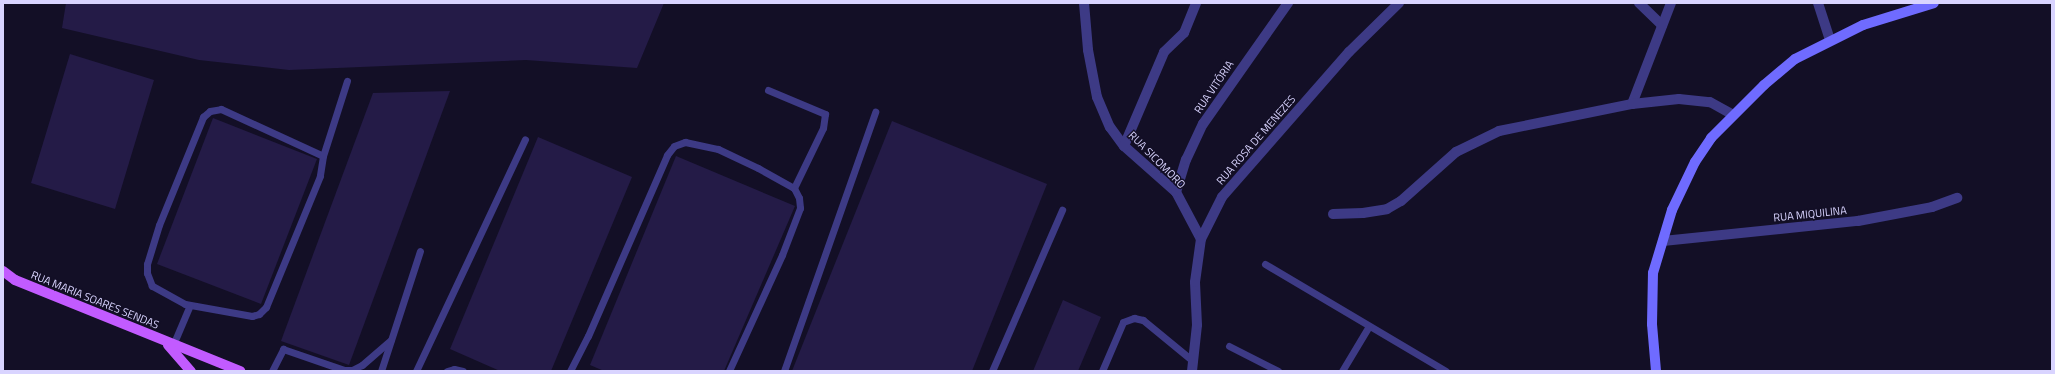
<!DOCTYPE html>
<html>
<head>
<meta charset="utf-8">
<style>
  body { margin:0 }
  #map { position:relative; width:2055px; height:374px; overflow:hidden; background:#130f26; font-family:"Titillium Web",sans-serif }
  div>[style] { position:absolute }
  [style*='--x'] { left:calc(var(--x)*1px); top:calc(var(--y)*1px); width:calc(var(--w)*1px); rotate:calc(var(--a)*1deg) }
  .building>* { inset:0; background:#241b47 }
  .service>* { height:7px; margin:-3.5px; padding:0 3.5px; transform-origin:3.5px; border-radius:3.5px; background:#3d3a85 }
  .minor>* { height:10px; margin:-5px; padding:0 5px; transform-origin:5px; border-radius:5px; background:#3d3a85 }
  .secondary>* { height:10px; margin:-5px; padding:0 5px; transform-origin:5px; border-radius:5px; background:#6f6bff }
  .primary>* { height:10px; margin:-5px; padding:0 5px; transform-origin:5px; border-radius:5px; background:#c25bff }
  span { translate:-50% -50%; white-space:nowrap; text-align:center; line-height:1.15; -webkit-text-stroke:3px #130f26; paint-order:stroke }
  .street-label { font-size:11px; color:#d9d4ff }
  .frame { position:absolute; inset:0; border:4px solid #d9d4ff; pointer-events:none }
</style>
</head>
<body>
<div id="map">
  <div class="building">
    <i style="clip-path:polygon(66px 3px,664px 3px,637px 68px,526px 60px,289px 70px,199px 60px,62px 28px)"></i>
    <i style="clip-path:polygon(70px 54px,154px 80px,115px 209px,31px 183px)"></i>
    <i style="clip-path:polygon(450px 91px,349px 365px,281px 341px,373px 93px)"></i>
    <i style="clip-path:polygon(213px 118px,317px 159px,261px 304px,157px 264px)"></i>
    <i style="clip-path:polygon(892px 121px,1047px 184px,972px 371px,792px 371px)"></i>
    <i style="clip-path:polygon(538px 137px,632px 177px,551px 371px,500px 371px,450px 349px)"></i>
    <i style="clip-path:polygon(676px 156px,795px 206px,724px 371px,604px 371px,590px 365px)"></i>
    <i style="clip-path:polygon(1063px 300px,1101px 317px,1078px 371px,1033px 371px)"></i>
  </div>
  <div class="service">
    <i style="--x:768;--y:90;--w:62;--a:22.8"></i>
    <i style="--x:825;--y:114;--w:14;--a:98"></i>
    <i style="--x:823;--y:128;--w:67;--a:115.8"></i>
    <i style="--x:323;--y:156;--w:20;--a:99"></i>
    <i style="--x:320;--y:176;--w:142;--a:112.4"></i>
    <i style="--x:266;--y:307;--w:10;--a:135"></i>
    <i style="--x:259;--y:314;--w:7;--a:164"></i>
    <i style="--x:252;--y:316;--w:68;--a:-169.8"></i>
    <i style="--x:185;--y:304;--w:38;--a:-151"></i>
    <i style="--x:152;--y:286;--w:14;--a:-111"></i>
    <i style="--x:147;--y:273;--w:9;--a:-90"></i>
    <i style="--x:147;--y:264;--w:41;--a:-72.9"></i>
    <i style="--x:159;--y:225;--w:117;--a:-67.8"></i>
    <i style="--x:203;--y:117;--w:9;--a:-41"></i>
    <i style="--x:210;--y:111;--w:11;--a:-10"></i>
    <i style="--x:221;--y:109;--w:112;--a:24.7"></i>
    <i style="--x:323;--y:156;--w:79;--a:-72.3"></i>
    <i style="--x:1265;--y:264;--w:210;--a:30.6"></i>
    <i style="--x:173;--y:345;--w:43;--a:-67"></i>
    <i style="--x:1229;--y:346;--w:55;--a:27"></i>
    <i style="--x:272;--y:371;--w:25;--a:-63"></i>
    <i style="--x:283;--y:349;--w:65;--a:19"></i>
    <i style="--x:344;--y:370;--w:8;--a:0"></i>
    <i style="--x:352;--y:370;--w:11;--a:-27"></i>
    <i style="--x:362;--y:365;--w:38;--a:-41"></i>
    <i style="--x:381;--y:371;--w:126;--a:-72"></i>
    <i style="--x:416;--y:371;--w:256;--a:-64.8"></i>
    <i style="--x:447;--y:371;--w:7;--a:-16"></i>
    <i style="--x:454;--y:369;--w:9;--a:13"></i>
    <i style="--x:570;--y:371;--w:39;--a:-63"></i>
    <i style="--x:588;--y:336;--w:197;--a:-66.4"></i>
    <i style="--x:667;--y:155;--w:11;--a:-52"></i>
    <i style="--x:674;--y:146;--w:12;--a:-20"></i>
    <i style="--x:685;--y:142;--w:34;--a:12"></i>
    <i style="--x:718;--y:149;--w:44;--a:25.4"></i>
    <i style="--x:758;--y:168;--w:41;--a:29.1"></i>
    <i style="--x:794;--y:188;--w:11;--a:63"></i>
    <i style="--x:799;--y:198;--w:10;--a:84"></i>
    <i style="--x:800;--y:208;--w:50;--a:111"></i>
    <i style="--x:782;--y:255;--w:128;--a:114.6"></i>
    <i style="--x:784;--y:371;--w:275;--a:-70.6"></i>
    <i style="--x:992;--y:371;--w:176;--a:-66.5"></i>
    <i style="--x:1102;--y:371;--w:53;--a:-66.8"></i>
    <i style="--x:1123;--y:322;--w:12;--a:-20"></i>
    <i style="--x:1134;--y:318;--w:9;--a:13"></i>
    <i style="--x:1143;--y:320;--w:65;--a:39.4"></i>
    <i style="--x:1342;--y:371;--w:52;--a:-59"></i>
  </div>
  <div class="minor">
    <i style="--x:1084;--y:3;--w:47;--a:85.1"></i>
    <i style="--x:1088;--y:50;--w:48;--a:79.2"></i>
    <i style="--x:1097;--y:97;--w:33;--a:67"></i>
    <i style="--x:1110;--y:127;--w:24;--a:54"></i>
    <i style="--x:1124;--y:146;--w:69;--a:41.5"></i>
    <i style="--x:1176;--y:192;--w:53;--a:62"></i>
    <i style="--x:1639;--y:3;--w:32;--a:44"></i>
    <i style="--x:1818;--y:3;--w:39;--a:72"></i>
    <i style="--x:1632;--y:104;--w:108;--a:-68.9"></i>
    <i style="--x:1124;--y:146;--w:102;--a:-66.9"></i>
    <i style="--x:1164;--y:52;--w:28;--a:-44"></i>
    <i style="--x:1184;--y:33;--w:32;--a:-68"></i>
    <i style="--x:1176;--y:192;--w:34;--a:-73"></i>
    <i style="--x:1186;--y:160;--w:40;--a:-65"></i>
    <i style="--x:1203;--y:124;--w:148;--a:-54.9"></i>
    <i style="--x:1333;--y:214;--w:30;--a:-2"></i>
    <i style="--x:1363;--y:213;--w:24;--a:-9"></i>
    <i style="--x:1387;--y:209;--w:16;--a:-30"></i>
    <i style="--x:1401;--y:201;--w:74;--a:-41.7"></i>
    <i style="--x:1456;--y:152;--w:48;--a:-26"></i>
    <i style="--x:1499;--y:131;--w:136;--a:-11.5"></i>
    <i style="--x:1632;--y:104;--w:47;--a:-6.1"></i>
    <i style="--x:1679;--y:99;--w:31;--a:6"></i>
    <i style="--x:1710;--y:102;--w:26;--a:29"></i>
    <i style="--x:1663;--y:241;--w:196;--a:-5.9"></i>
    <i style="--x:1858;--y:221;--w:75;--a:-10.7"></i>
    <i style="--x:1932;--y:207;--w:27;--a:-20"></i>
    <i style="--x:1192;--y:371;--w:46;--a:-83.8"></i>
    <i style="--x:1197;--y:325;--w:43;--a:-92.7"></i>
    <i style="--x:1195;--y:282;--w:43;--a:-82.1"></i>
    <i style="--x:1201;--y:239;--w:47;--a:-63.4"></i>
    <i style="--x:1222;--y:197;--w:193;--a:-48.8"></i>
    <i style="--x:1349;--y:52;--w:70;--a:-44.4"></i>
  </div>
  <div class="secondary">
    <i style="--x:1656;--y:371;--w:47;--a:-94.9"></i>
    <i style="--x:1652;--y:324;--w:51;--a:-88.9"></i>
    <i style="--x:1653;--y:273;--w:66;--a:-73.2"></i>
    <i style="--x:1672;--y:210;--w:53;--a:-64.4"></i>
    <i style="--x:1695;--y:162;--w:29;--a:-56"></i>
    <i style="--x:1711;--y:138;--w:75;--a:-45"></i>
    <i style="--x:1764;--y:85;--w:40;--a:-40"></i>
    <i style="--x:1795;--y:59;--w:76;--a:-26.6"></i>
    <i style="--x:1863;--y:25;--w:74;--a:-17.2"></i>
  </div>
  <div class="primary">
    <i style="--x:3;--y:271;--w:15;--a:37"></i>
    <i style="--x:15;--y:280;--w:243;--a:22"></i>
    <i style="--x:168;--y:345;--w:35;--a:49"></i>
  </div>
  <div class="street-label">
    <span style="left:1214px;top:87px;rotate:-56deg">RUA VITÓRIA</span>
    <span style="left:1256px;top:140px;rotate:-49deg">RUA ROSA DE MENEZES</span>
    <span style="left:1157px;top:160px;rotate:45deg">RUA SICOMORO</span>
    <span style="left:1810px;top:214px;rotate:-6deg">RUA MIQUILINA</span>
    <span style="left:95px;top:300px;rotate:22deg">RUA MARIA SOARES SENDAS</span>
  </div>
  <div class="frame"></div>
</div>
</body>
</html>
